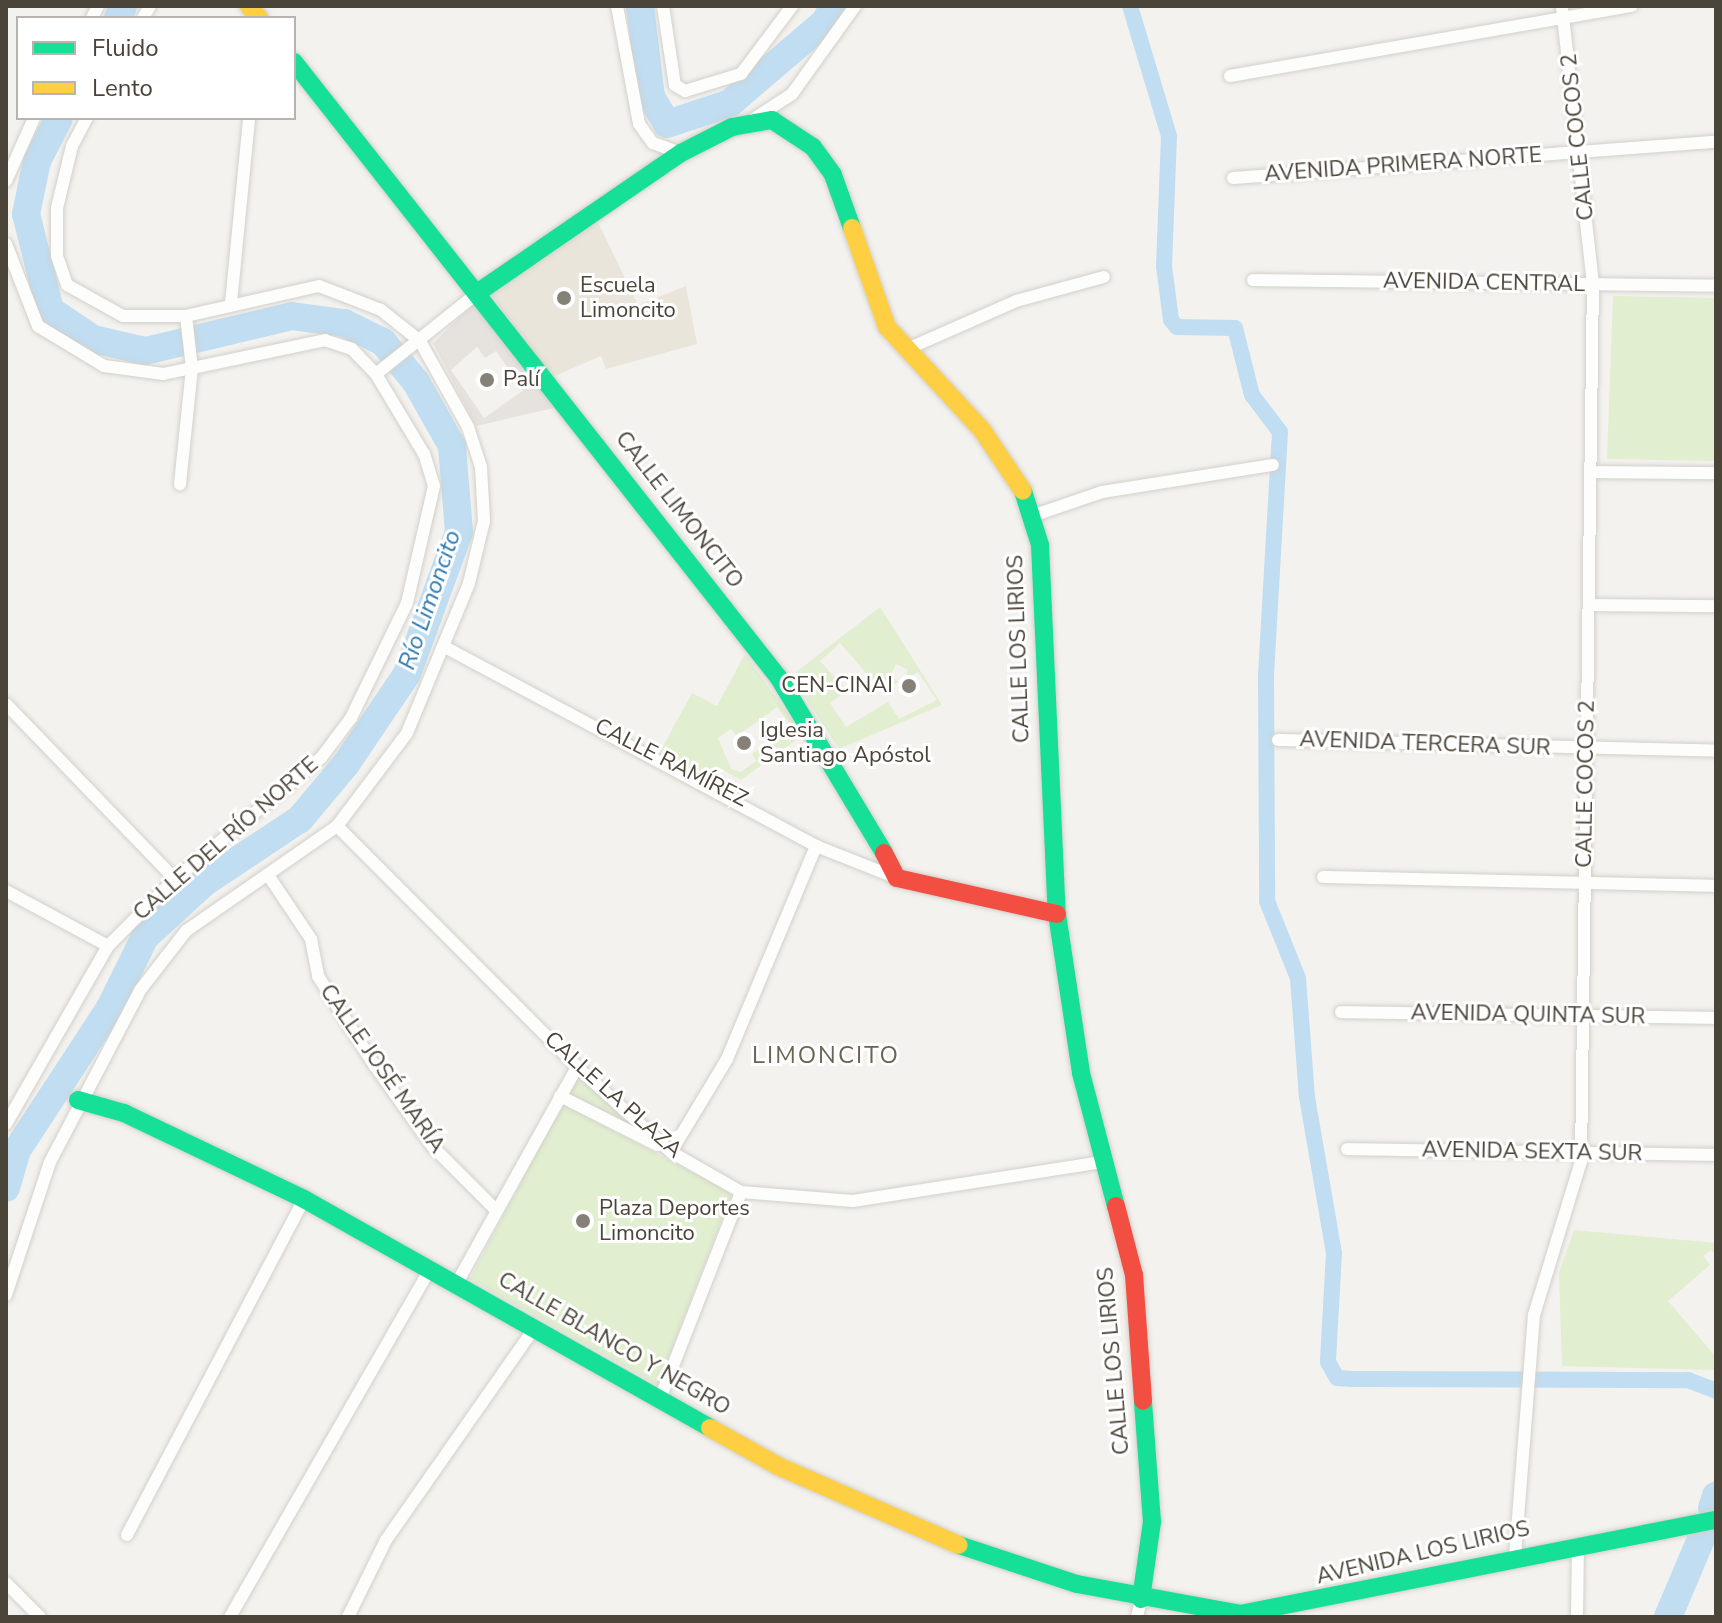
<!DOCTYPE html>
<html>
<head>
<meta charset="utf-8">
<style>
  body { margin:0 }
  #map { position:relative; width:1722px; height:1623px; overflow:hidden; background:#f4f2ee; font-family:"Nunito Sans",sans-serif }
  div>[style] { position:absolute }
  [style*='--x'] { left:calc(var(--x)*1px); top:calc(var(--y)*1px); width:calc(var(--w)*1px); rotate:calc(var(--a)*1deg) }
  .education>* { inset:0; background:#eae5da }
  .green>* { inset:0; background:#e1eecf }
  .parking>* { inset:0; background:#e6e3df }
  .canal>* { height:16px; margin:-8px; padding:0 8px; transform-origin:8px; border-radius:8px; background:#c0ddf1 }
  .river>* { height:28px; margin:-14px; padding:0 14px; transform-origin:14px; border-radius:14px; background:#c0ddf1 }
  .roads { filter:drop-shadow(0 0 2px #d2d0cb) drop-shadow(0 0 2px #d2d0cb) }
  .street>* { height:12px; margin:-6px; padding:0 6px; transform-origin:6px; border-radius:6px; background:#fdfdfc }
  .fast>* { height:18px; margin:-9px; padding:0 9px; transform-origin:9px; border-radius:9px; background:#16e098 }
  .slow>* { height:18px; margin:-9px; padding:0 9px; transform-origin:9px; border-radius:9px; background:#ffcf43 }
  .jam>* { height:18px; margin:-9px; padding:0 9px; transform-origin:9px; border-radius:9px; background:#f24e42 }
  .dots>* { width:22px; height:22px; translate:-50% -50%; box-sizing:border-box; border:4px solid #fff; border-radius:50% }
  span { translate:-50% -50%; white-space:nowrap; text-align:center; line-height:1.15; -webkit-text-stroke:6px #fff; paint-order:stroke }
  .street-label { font-size:22px; color:#4b4439 }
  .poi-label { font-size:22px; color:#4b4439 }
  .left { translate:0 -50%; text-align:left }
  .right { translate:-100% -50%; text-align:right }
  .water-label { font-size:24px; color:#2e7ab2; font-style:italic }
  .neighbourhood-label { font-size:24px; color:#6e6250; letter-spacing:2px }
  .frame { position:absolute; inset:0; border:8px solid #4b4439; pointer-events:none }
  .legend { position:absolute; left:16px; top:16px; width:280px; height:104px; box-sizing:border-box; background:#fff; border:2px solid #b7b4b0; margin:0; padding:10px 14px; list-style:none; font-size:24px; color:#4b4439 }
  .legend li { display:flex; align-items:center; gap:16px; height:40px }
  .legend b { width:40px; border:2px solid #b7b4b0 }
</style>
</head>
<body>
<div id="map">
  <div class="education">
    <i style="clip-path:polygon(597px 220px,638px 305px,686px 286px,697px 344px,606px 369px,601px 356px,550px 378px,489px 292px)"></i>
  </div>
  <div class="green">
    <i style="clip-path:polygon(1613px 296px,1716px 298px,1716px 461px,1607px 459px)"></i>
    <i style="clip-path:polygon(evenodd,880px 607px,942px 705px,839px 749px,791px 676px,880px 607px,840px 643px,881px 690px,899px 682px,890px 677px,896px 664px,908px 670px,905px 679px,918px 672px,937px 700px,899px 719px,888px 702px,846px 727px,830px 703px,847px 691px,820px 661px,840px 643px)"></i>
    <i style="clip-path:polygon(evenodd,745px 654px,803px 735px,741px 780px,716px 766px,709px 779px,660px 752px,692px 693px,717px 706px,745px 654px,777px 707px,791px 726px,752px 754px,756px 761px,741px 772px,731px 769px,718px 738px,731px 729px,737px 736px,777px 707px)"></i>
    <i style="clip-path:polygon(579px 1075px,649px 1136px,567px 1095px)"></i>
    <i style="clip-path:polygon(562px 1104px,732px 1193px,658px 1385px,470px 1279px)"></i>
    <i style="clip-path:polygon(1574px 1230px,1716px 1243px,1716px 1255px,1711px 1250px,1703px 1256px,1710px 1265px,1668px 1301px,1716px 1357px,1716px 1370px,1562px 1366px,1559px 1273px)"></i>
  </div>
  <div class="parking">
    <i style="clip-path:polygon(evenodd,475px 303px,554px 408px,476px 426px,433px 343px,475px 303px,477px 347px,485px 358px,496px 351px,524px 390px,484px 418px,451px 370px,477px 347px)"></i>
  </div>
  <div class="canal">
    <i style="--x:1130;--y:6;--w:136;--a:73.3"></i>
    <i style="--x:1169;--y:136;--w:130;--a:92.2"></i>
    <i style="--x:1164;--y:266;--w:54;--a:82.6"></i>
    <i style="--x:1171;--y:320;--w:9;--a:49"></i>
    <i style="--x:1177;--y:327;--w:58;--a:1"></i>
    <i style="--x:1235;--y:328;--w:69;--a:75.8"></i>
    <i style="--x:1252;--y:395;--w:46;--a:52.9"></i>
    <i style="--x:1280;--y:432;--w:244;--a:93.3"></i>
    <i style="--x:1266;--y:676;--w:225;--a:89.7"></i>
    <i style="--x:1267;--y:901;--w:83;--a:68.1"></i>
    <i style="--x:1298;--y:978;--w:119;--a:85.7"></i>
    <i style="--x:1307;--y:1097;--w:158;--a:80.2"></i>
    <i style="--x:1334;--y:1253;--w:109;--a:93.2"></i>
    <i style="--x:1328;--y:1362;--w:18;--a:61"></i>
    <i style="--x:1337;--y:1378;--w:15;--a:4"></i>
    <i style="--x:1352;--y:1379;--w:336;--a:0.2"></i>
    <i style="--x:1688;--y:1380;--w:30;--a:21"></i>
  </div>
  <div class="river">
    <i style="--x:640;--y:6;--w:92;--a:83.1"></i>
    <i style="--x:651;--y:97;--w:31;--a:59"></i>
    <i style="--x:667;--y:124;--w:66;--a:-18.4"></i>
    <i style="--x:730;--y:103;--w:125;--a:-40.5"></i>
    <i style="--x:825;--y:22;--w:18;--a:-61"></i>
    <i style="--x:118;--y:18;--w:13;--a:-67"></i>
    <i style="--x:6;--y:1188;--w:40;--a:-74"></i>
    <i style="--x:17;--y:1150;--w:170;--a:-56.8"></i>
    <i style="--x:110;--y:1008;--w:79;--a:-63.8"></i>
    <i style="--x:145;--y:937;--w:81;--a:-42.5"></i>
    <i style="--x:205;--y:882;--w:114;--a:-33.6"></i>
    <i style="--x:300;--y:819;--w:72;--a:-50.1"></i>
    <i style="--x:346;--y:764;--w:109;--a:-55.9"></i>
    <i style="--x:407;--y:674;--w:151;--a:-69.9"></i>
    <i style="--x:459;--y:532;--w:86;--a:-94.7"></i>
    <i style="--x:452;--y:446;--w:73;--a:-119.4"></i>
    <i style="--x:416;--y:382;--w:52;--a:-129.5"></i>
    <i style="--x:383;--y:342;--w:43;--a:-154"></i>
    <i style="--x:344;--y:323;--w:52;--a:-172.3"></i>
    <i style="--x:292;--y:316;--w:151;--a:166.6"></i>
    <i style="--x:145;--y:351;--w:53;--a:-167"></i>
    <i style="--x:93;--y:339;--w:52;--a:-146"></i>
    <i style="--x:50;--y:310;--w:99;--a:-104"></i>
    <i style="--x:26;--y:214;--w:54;--a:-78.3"></i>
    <i style="--x:37;--y:161;--w:48;--a:-62.9"></i>
    <i style="--x:1712;--y:1508;--w:13;--a:-72"></i>
    <i style="--x:1668;--y:1617;--w:90;--a:-67.1"></i>
  </div>
  <div class="roads">
    <div class="street">
      <i style="--x:617;--y:6;--w:120;--a:79.4"></i>
      <i style="--x:639;--y:124;--w:24;--a:54"></i>
      <i style="--x:653;--y:143;--w:30;--a:20"></i>
      <i style="--x:663;--y:6;--w:80;--a:81.4"></i>
      <i style="--x:675;--y:85;--w:12;--a:31"></i>
      <i style="--x:685;--y:91;--w:59;--a:-16.9"></i>
      <i style="--x:741;--y:74;--w:85;--a:-53.1"></i>
      <i style="--x:92;--y:18;--w:13;--a:-63"></i>
      <i style="--x:143;--y:18;--w:14;--a:-60"></i>
      <i style="--x:1230;--y:76;--w:408;--a:-9.9"></i>
      <i style="--x:752;--y:120;--w:48;--a:-33"></i>
      <i style="--x:792;--y:94;--w:108;--a:-54.4"></i>
      <i style="--x:1233;--y:178;--w:484;--a:-4.3"></i>
      <i style="--x:6;--y:181;--w:69;--a:-66"></i>
      <i style="--x:6;--y:244;--w:88;--a:68.7"></i>
      <i style="--x:38;--y:326;--w:77;--a:31.2"></i>
      <i style="--x:104;--y:366;--w:60;--a:7.7"></i>
      <i style="--x:163;--y:374;--w:30;--a:-12"></i>
      <i style="--x:192;--y:368;--w:52;--a:-96.6"></i>
      <i style="--x:1253;--y:280;--w:463;--a:0.7"></i>
      <i style="--x:231;--y:303;--w:186;--a:-84.4"></i>
      <i style="--x:905;--y:350;--w:121;--a:-23.8"></i>
      <i style="--x:1016;--y:301;--w:91;--a:-15.3"></i>
      <i style="--x:376;--y:374;--w:133;--a:-38.6"></i>
      <i style="--x:1591;--y:472;--w:125;--a:0.5"></i>
      <i style="--x:1035;--y:515;--w:71;--a:-18.9"></i>
      <i style="--x:1102;--y:492;--w:173;--a:-9"></i>
      <i style="--x:1590;--y:605;--w:126;--a:0.5"></i>
      <i style="--x:445;--y:647;--w:421;--a:28.2"></i>
      <i style="--x:816;--y:846;--w:87;--a:21.6"></i>
      <i style="--x:6;--y:704;--w:243;--a:46"></i>
      <i style="--x:1278;--y:740;--w:438;--a:1.4"></i>
      <i style="--x:337;--y:826;--w:340;--a:45.1"></i>
      <i style="--x:577;--y:1067;--w:127;--a:42.1"></i>
      <i style="--x:671;--y:1152;--w:81;--a:29.7"></i>
      <i style="--x:741;--y:1192;--w:112;--a:4.6"></i>
      <i style="--x:853;--y:1201;--w:257;--a:-8.9"></i>
      <i style="--x:268;--y:875;--w:77;--a:56.1"></i>
      <i style="--x:311;--y:939;--w:38;--a:79"></i>
      <i style="--x:318;--y:976;--w:107;--a:57.7"></i>
      <i style="--x:375;--y:1066;--w:98;--a:54.5"></i>
      <i style="--x:432;--y:1146;--w:89;--a:45"></i>
      <i style="--x:1323;--y:877;--w:393;--a:1.3"></i>
      <i style="--x:6;--y:891;--w:116;--a:28.3"></i>
      <i style="--x:1341;--y:1012;--w:375;--a:0.9"></i>
      <i style="--x:560;--y:1096;--w:109;--a:26.8"></i>
      <i style="--x:6;--y:1124;--w:205;--a:-60.2"></i>
      <i style="--x:108;--y:946;--w:95;--a:-45"></i>
      <i style="--x:175;--y:879;--w:190;--a:-39.7"></i>
      <i style="--x:321;--y:758;--w:50;--a:-53.1"></i>
      <i style="--x:351;--y:718;--w:128;--a:-64"></i>
      <i style="--x:407;--y:603;--w:120;--a:-77"></i>
      <i style="--x:434;--y:486;--w:34;--a:-107"></i>
      <i style="--x:424;--y:454;--w:93;--a:-121"></i>
      <i style="--x:376;--y:374;--w:35;--a:-134"></i>
      <i style="--x:352;--y:349;--w:28;--a:-162"></i>
      <i style="--x:325;--y:340;--w:136;--a:168.1"></i>
      <i style="--x:192;--y:368;--w:117;--a:95.9"></i>
      <i style="--x:1347;--y:1149;--w:369;--a:0.9"></i>
      <i style="--x:671;--y:1152;--w:109;--a:-58.9"></i>
      <i style="--x:727;--y:1059;--w:231;--a:-67.3"></i>
      <i style="--x:458;--y:1281;--w:245;--a:-60.9"></i>
      <i style="--x:6;--y:1295;--w:140;--a:-71.7"></i>
      <i style="--x:50;--y:1162;--w:195;--a:-62.3"></i>
      <i style="--x:141;--y:989;--w:73;--a:-52.2"></i>
      <i style="--x:186;--y:931;--w:184;--a:-34.8"></i>
      <i style="--x:337;--y:826;--w:116;--a:-53"></i>
      <i style="--x:407;--y:733;--w:162;--a:-67.5"></i>
      <i style="--x:469;--y:583;--w:64;--a:-76.4"></i>
      <i style="--x:484;--y:521;--w:54;--a:-93.2"></i>
      <i style="--x:481;--y:467;--w:42;--a:-108"></i>
      <i style="--x:468;--y:427;--w:98;--a:-119.2"></i>
      <i style="--x:420;--y:341;--w:50;--a:-141.5"></i>
      <i style="--x:381;--y:310;--w:66;--a:-158.8"></i>
      <i style="--x:319;--y:286;--w:136;--a:167.3"></i>
      <i style="--x:186;--y:316;--w:63;--a:180"></i>
      <i style="--x:123;--y:316;--w:64;--a:-151"></i>
      <i style="--x:67;--y:285;--w:31;--a:-109"></i>
      <i style="--x:57;--y:256;--w:48;--a:-90"></i>
      <i style="--x:57;--y:208;--w:64;--a:-76.4"></i>
      <i style="--x:72;--y:146;--w:32;--a:-62"></i>
      <i style="--x:660;--y:1399;--w:222;--a:-68.6"></i>
      <i style="--x:127;--y:1535;--w:380;--a:-62.2"></i>
      <i style="--x:1515;--y:1556;--w:242;--a:-85.5"></i>
      <i style="--x:1534;--y:1315;--w:161;--a:-73"></i>
      <i style="--x:1581;--y:1161;--w:877;--a:-89.22"></i>
      <i style="--x:1593;--y:284;--w:280;--a:-96.4"></i>
      <i style="--x:6;--y:1583;--w:48;--a:45"></i>
      <i style="--x:230;--y:1617;--w:401;--a:-60.1"></i>
      <i style="--x:348;--y:1617;--w:86;--a:-63.7"></i>
      <i style="--x:386;--y:1540;--w:258;--a:-55"></i>
      <i style="--x:1137;--y:1617;--w:18;--a:-77"></i>
      <i style="--x:1577;--y:1617;--w:72;--a:-89.2"></i>
    </div>
    <div class="fast">
      <i style="--x:294;--y:62;--w:784;--a:51.79"></i>
      <i style="--x:779;--y:678;--w:204;--a:59"></i>
      <i style="--x:480;--y:291;--w:244;--a:-34.5"></i>
      <i style="--x:681;--y:153;--w:57;--a:-27"></i>
      <i style="--x:732;--y:127;--w:41;--a:-9.9"></i>
      <i style="--x:772;--y:120;--w:49;--a:33.4"></i>
      <i style="--x:813;--y:147;--w:34;--a:54"></i>
      <i style="--x:833;--y:175;--w:56;--a:70.3"></i>
      <i style="--x:1023;--y:491;--w:57;--a:72.5"></i>
      <i style="--x:1040;--y:545;--w:369;--a:87.4"></i>
      <i style="--x:1057;--y:914;--w:161;--a:81.4"></i>
      <i style="--x:1081;--y:1073;--w:138;--a:75.3"></i>
      <i style="--x:78;--y:1100;--w:48;--a:15.8"></i>
      <i style="--x:124;--y:1113;--w:199;--a:25.5"></i>
      <i style="--x:304;--y:1199;--w:466;--a:29.4"></i>
      <i style="--x:959;--y:1545;--w:124;--a:18.3"></i>
      <i style="--x:1077;--y:1584;--w:166;--a:10.4"></i>
      <i style="--x:1240;--y:1614;--w:485;--a:-11.2"></i>
      <i style="--x:1141;--y:1599;--w:78;--a:-81.9"></i>
      <i style="--x:1152;--y:1522;--w:121;--a:-94.3"></i>
    </div>
    <div class="slow">
      <i style="--x:249;--y:6;--w:16;--a:50"></i>
      <i style="--x:852;--y:228;--w:105;--a:70.5"></i>
      <i style="--x:887;--y:327;--w:140;--a:47.3"></i>
      <i style="--x:982;--y:430;--w:73;--a:56.1"></i>
      <i style="--x:710;--y:1428;--w:78;--a:29.2"></i>
      <i style="--x:778;--y:1466;--w:197;--a:23.6"></i>
    </div>
    <div class="jam">
      <i style="--x:884;--y:853;--w:28;--a:63"></i>
      <i style="--x:897;--y:878;--w:164;--a:12.7"></i>
      <i style="--x:1116;--y:1206;--w:71;--a:75.4"></i>
      <i style="--x:1134;--y:1275;--w:126;--a:85.9"></i>
    </div>
  </div>
  <div class="dots">
    <i style="left:564px;top:298px;background:#868178"></i>
    <i style="left:487px;top:380px;background:#868178"></i>
    <i style="left:909px;top:686px;background:#868178"></i>
    <i style="left:744px;top:743px;background:#868178"></i>
    <i style="left:583px;top:1221px;background:#868178"></i>
  </div>
  <div class="street-label">
    <span style="left:1578px;top:137px;rotate:-96deg">CALLE COCOS 2</span>
    <span style="left:1403px;top:165px;rotate:-4deg">AVENIDA PRIMERA NORTE</span>
    <span style="left:1484px;top:283px;rotate:1deg">AVENIDA CENTRAL</span>
    <span style="left:679px;top:510px;rotate:52deg">CALLE LIMONCITO</span>
    <span style="left:1019px;top:649px;rotate:-92deg">CALLE LOS LIRIOS</span>
    <span style="left:1425px;top:744px;rotate:2deg">AVENIDA TERCERA SUR</span>
    <span style="left:671px;top:763px;rotate:27deg">CALLE RAMÍREZ</span>
    <span style="left:1586px;top:784px;rotate:-89deg">CALLE COCOS 2</span>
    <span style="left:226px;top:839px;rotate:-41deg">CALLE DEL RÍO NORTE</span>
    <span style="left:1528px;top:1015px;rotate:1deg">AVENIDA QUINTA SUR</span>
    <span style="left:382px;top:1069px;rotate:55deg">CALLE JOSÉ MARÍA</span>
    <span style="left:613px;top:1095px;rotate:42deg">CALLE LA PLAZA</span>
    <span style="left:1532px;top:1152px;rotate:1deg">AVENIDA SEXTA SUR</span>
    <span style="left:614px;top:1344px;rotate:30deg">CALLE BLANCO Y NEGRO</span>
    <span style="left:1114px;top:1361px;rotate:-95deg">CALLE LOS LIRIOS</span>
    <span style="left:1423px;top:1553px;rotate:-13deg">AVENIDA LOS LIRIOS</span>
  </div>
  <div class="poi-label">
    <span class="left" style="left:580px;top:298px">Escuela<br>Limoncito</span>
    <span class="left" style="left:503px;top:380px">Palí</span>
    <span class="right" style="left:893px;top:686px">CEN-CINAI</span>
    <span class="left" style="left:760px;top:743px">Iglesia<br>Santiago Apóstol</span>
    <span class="left" style="left:599px;top:1221px">Plaza Deportes<br>Limoncito</span>
  </div>
  <div class="water-label">
    <span style="left:430px;top:600px;rotate:-71deg">Río Limoncito</span>
  </div>
  <div class="neighbourhood-label">
    <span style="left:826px;top:1056px">LIMONCITO</span>
  </div>
  <div class="frame"></div>
  <ul class="legend">
  <li><b style="height:10px;background:#16e098"></b>Fluido</li>
  <li><b style="height:10px;background:#ffcf43"></b>Lento</li>
  </ul>
</div>
</body>
</html>
